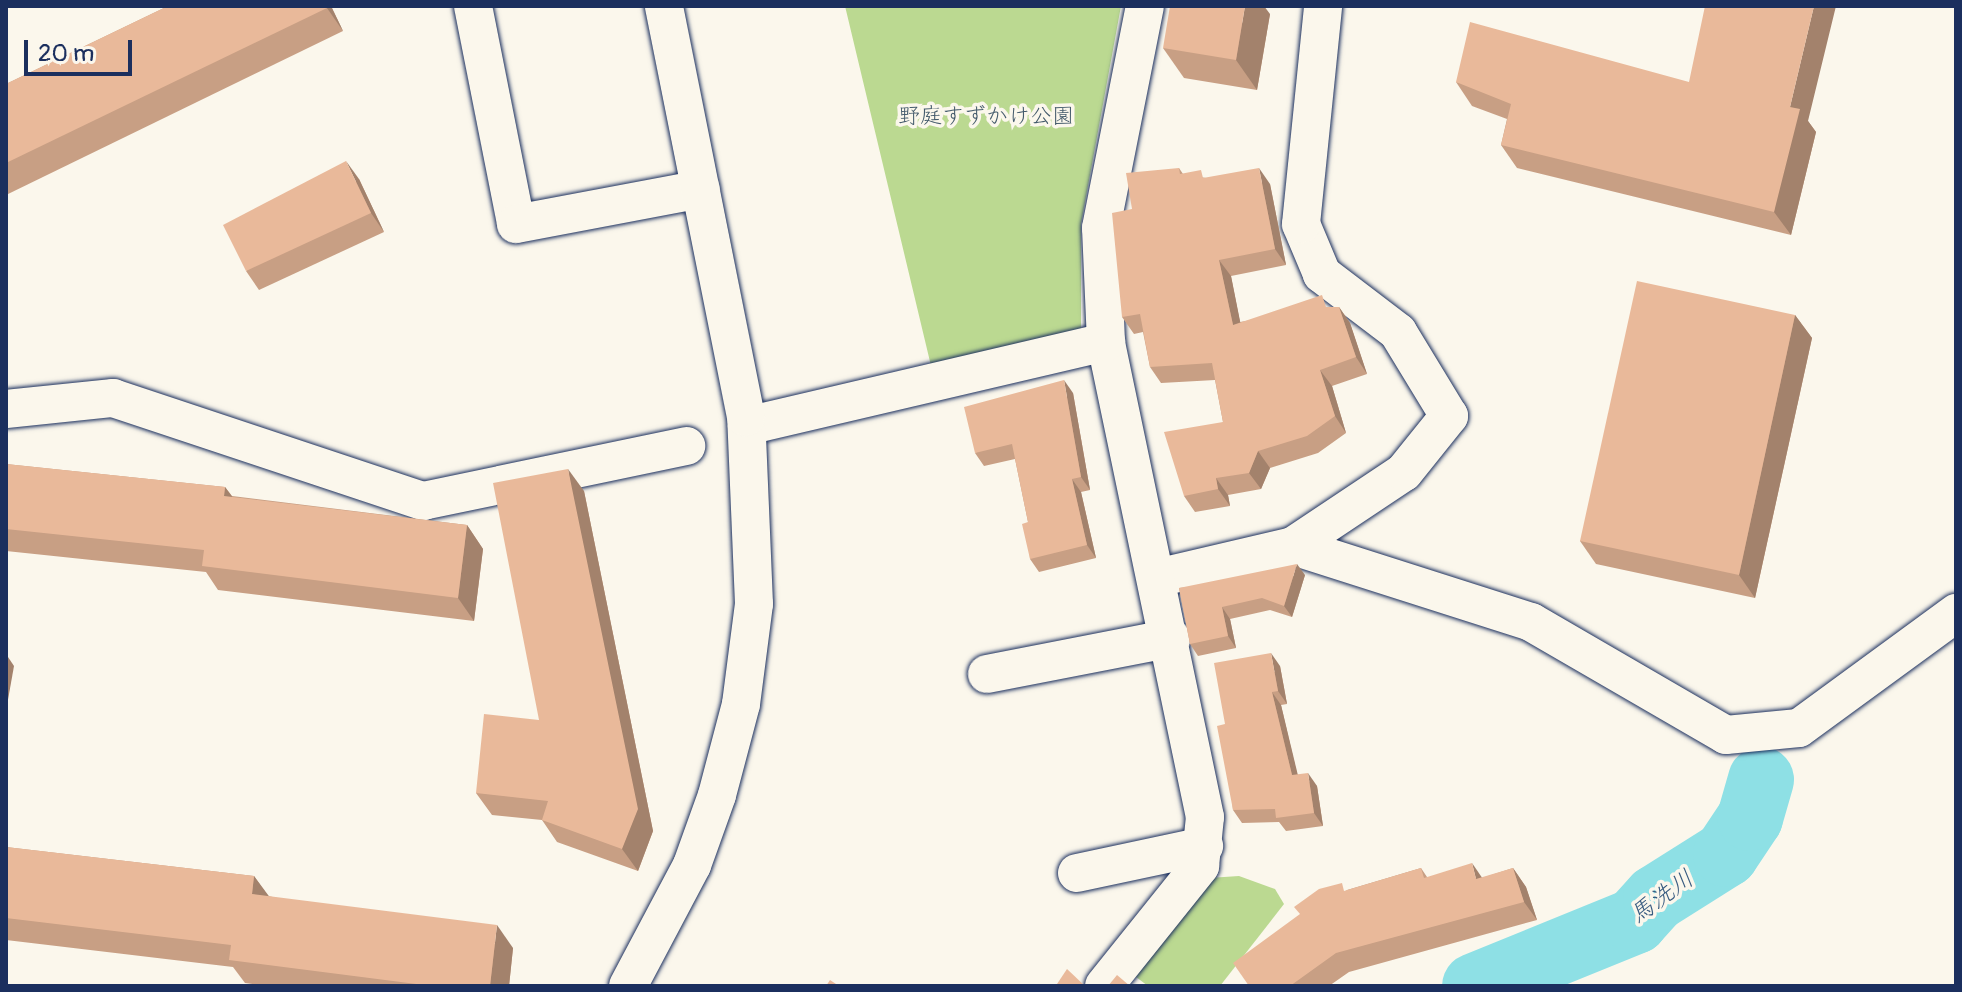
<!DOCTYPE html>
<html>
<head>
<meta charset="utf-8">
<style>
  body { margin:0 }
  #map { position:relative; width:1962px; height:992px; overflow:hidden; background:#fbf7ec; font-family:Pangolin,"Klee One",sans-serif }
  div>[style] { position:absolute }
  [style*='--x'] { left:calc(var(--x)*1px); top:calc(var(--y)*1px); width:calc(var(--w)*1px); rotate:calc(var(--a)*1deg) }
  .green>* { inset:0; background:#bbd991 }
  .river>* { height:66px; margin:-33px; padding:0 33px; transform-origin:33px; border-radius:33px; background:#8ee0e5 }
  .roads { filter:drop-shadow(0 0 2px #1b2f5e) drop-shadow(0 0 2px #1b2f5e) }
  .minor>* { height:38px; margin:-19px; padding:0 19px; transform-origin:19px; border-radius:19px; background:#fbf7ec }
  .wall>* { inset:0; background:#c89f84 }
  .shaded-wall>* { inset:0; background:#a3826c }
  .building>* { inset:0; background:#e9b99a }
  span { translate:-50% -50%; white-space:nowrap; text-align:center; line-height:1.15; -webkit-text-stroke:7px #fbf7ec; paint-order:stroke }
  .park-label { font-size:22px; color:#435a6b }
  .water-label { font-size:24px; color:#385b80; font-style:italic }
  .frame { position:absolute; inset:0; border:8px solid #1b2f5e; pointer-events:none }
  .scale { position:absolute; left:24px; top:40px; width:108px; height:36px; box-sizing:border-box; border:4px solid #1b2f5e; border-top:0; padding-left:10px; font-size:24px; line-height:28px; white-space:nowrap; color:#1b2f5e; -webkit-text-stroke:6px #fbf7ec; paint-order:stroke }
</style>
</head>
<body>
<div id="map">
  <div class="green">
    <i style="clip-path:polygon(845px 6px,1121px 6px,1081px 224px,1081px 332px,932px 370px)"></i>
    <i style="clip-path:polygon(1239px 876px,1275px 889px,1284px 904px,1220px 986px,1148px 986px,1136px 977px,1209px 878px)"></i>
  </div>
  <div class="river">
    <i style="--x:1475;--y:986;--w:173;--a:-22.1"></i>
    <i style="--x:1635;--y:921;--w:31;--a:-48"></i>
    <i style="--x:1656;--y:898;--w:83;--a:-32.2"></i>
    <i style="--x:1726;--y:854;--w:43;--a:-56.3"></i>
    <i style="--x:1750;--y:818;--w:40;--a:-74"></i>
  </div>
  <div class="roads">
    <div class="minor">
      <i style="--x:473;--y:6;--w:222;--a:78.8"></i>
      <i style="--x:516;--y:224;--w:188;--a:-10.7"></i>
      <i style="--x:6;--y:409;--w:108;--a:-5.9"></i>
      <i style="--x:113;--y:398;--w:327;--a:18.4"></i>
      <i style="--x:423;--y:501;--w:269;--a:-11.8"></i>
      <i style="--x:747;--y:426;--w:369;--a:-13.2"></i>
      <i style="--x:1293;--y:546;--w:133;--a:-33.7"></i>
      <i style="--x:1404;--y:472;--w:72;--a:-51.2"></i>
      <i style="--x:1449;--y:416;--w:98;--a:-121.3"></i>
      <i style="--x:1398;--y:332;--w:96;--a:-142.7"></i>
      <i style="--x:1322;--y:274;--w:54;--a:-112.8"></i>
      <i style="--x:1301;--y:224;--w:219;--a:-84.2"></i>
      <i style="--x:1161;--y:577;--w:136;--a:-13.2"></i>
      <i style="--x:1293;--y:546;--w:250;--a:17.7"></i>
      <i style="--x:1531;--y:622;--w:225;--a:30.1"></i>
      <i style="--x:1726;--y:735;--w:73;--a:-5.5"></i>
      <i style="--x:1799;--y:728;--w:195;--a:-36.2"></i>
      <i style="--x:987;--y:674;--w:188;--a:-11"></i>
      <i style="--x:1077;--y:873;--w:130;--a:-12"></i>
      <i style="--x:628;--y:986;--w:137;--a:-62.1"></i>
      <i style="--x:692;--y:865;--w:74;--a:-70.3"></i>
      <i style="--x:717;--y:795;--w:94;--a:-75.2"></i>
      <i style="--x:741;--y:704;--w:101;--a:-82.6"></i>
      <i style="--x:754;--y:604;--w:187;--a:-92.4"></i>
      <i style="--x:746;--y:417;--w:419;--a:-101.3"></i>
      <i style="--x:1104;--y:986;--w:154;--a:-51.3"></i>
      <i style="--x:1200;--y:866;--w:49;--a:-84.2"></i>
      <i style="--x:1205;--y:817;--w:485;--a:-101.8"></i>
      <i style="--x:1106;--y:342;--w:114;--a:-92.5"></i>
      <i style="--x:1101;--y:228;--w:226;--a:-78.8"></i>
    </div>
  </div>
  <div class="wall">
    <i style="clip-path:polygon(168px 6px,331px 6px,343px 31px,6px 195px,6px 84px)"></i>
    <i style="clip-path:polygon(1270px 14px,1257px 90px,1184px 78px,1163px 48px)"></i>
    <i style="clip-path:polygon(1456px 82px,1808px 121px,1816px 132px,1791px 235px,1517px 168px,1501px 145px,1507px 119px,1472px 106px)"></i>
    <i style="clip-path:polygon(1179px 168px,1183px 174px,1206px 178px,1270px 184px,1286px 265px,1231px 276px,1240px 322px,1331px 307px,1339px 307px,1350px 323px,1367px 374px,1332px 386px,1346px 433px,1318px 453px,1270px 468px,1261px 489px,1228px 495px,1230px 506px,1195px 512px,1184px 496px,1223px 422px,1215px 380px,1161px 383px,1150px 367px,1143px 332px,1134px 334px,1122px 317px,1132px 209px)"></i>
    <i style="clip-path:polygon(359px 179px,384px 232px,259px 290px,246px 271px)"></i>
    <i style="clip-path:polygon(1795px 315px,1812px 338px,1755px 598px,1596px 564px,1580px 541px)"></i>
    <i style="clip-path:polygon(1073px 393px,1090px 490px,1081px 492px,1096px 558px,1039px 572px,1030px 559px,1028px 522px,1015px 459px,984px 466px,975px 453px)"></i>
    <i style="clip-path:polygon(6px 464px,225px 487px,232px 496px,467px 525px,483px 549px,474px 621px,218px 590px,206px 572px,6px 551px)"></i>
    <i style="clip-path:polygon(584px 491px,653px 831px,638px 871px,557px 842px,542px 820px,492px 815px,476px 793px,539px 720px)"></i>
    <i style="clip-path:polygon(1305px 575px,1292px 617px,1270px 610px,1230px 619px,1236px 648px,1198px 656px,1190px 644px,1179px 588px)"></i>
    <i style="clip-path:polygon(1280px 666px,1287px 704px,1281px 705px,1297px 774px,1317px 786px,1323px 826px,1286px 831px,1279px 822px,1242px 823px,1233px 810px,1225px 724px)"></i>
    <i style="clip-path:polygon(6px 847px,254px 876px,268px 896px,513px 948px,509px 986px,267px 986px,245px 983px,233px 967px,6px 940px)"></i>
    <i style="clip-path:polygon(1421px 868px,1427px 877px,1482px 878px,1513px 868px,1526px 887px,1537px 920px,1349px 972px,1329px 986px,1249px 986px,1347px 890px)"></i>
  </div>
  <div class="shaded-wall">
    <i style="clip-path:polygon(326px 6px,331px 6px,343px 31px,327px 8px)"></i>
    <i style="clip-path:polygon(1245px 6px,1264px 6px,1270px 14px,1257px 90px,1236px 60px)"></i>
    <i style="clip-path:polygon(1814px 6px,1836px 6px,1808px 121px,1816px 132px,1791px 235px,1774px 212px,1790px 107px)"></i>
    <i style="clip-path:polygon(346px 161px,359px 179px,384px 232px,371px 213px)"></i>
    <i style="clip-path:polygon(1259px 168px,1270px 184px,1286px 265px,1275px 249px)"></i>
    <i style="clip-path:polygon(1219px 260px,1231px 276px,1244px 341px,1233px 325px)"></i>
    <i style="clip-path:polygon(1339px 307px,1350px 323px,1367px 374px,1356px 357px)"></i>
    <i style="clip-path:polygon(1795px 315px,1812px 338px,1755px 598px,1739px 575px)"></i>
    <i style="clip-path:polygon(1320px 370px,1332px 386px,1346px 433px,1335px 416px)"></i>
    <i style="clip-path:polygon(1064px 380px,1073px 393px,1090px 490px,1081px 477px)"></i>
    <i style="clip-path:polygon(1258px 451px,1270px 468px,1261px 489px,1249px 473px)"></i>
    <i style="clip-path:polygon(568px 469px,584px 491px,653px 831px,638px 871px,622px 849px)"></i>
    <i style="clip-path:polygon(1216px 478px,1228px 495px,1230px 506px,1218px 489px)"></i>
    <i style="clip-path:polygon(1072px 479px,1081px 492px,1096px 558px,1087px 545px)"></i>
    <i style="clip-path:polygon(225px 487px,242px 510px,224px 496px)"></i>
    <i style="clip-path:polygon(467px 525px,483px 549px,474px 621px,458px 598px)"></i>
    <i style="clip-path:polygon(1297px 564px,1305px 575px,1292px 617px,1284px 606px)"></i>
    <i style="clip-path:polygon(1222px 607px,1230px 619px,1236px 648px,1228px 636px)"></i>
    <i style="clip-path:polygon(1271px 653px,1280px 666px,1287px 704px,1278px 691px)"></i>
    <i style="clip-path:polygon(6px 654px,14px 666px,6px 711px)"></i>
    <i style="clip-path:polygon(1272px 692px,1281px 705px,1301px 788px,1292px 775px)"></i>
    <i style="clip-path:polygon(1308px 773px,1317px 786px,1323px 826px,1314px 813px)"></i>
    <i style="clip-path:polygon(1472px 863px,1485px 882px,1476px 879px)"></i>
    <i style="clip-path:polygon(1513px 868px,1526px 887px,1537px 920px,1524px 902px)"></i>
    <i style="clip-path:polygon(254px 876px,271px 899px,252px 894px)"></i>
    <i style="clip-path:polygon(497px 925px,513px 948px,509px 986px,490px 986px)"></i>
  </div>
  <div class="building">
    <i style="clip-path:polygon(168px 6px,326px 6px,327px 8px,6px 163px,6px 84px)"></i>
    <i style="clip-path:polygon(1170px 6px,1245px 6px,1236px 60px,1163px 48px)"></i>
    <i style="clip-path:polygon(1705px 6px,1814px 6px,1790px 107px,1800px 109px,1774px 212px,1501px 145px,1511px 104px,1456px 82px,1470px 22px,1689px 82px)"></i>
    <i style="clip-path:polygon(346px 161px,371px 213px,246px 271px,223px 225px)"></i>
    <i style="clip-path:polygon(1179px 168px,1180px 174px,1201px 170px,1203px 178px,1259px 168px,1275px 249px,1219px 260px,1233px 325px,1322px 295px,1326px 307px,1339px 307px,1356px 357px,1320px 370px,1335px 416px,1307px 436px,1258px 451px,1249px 473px,1216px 478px,1218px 489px,1184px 496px,1164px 432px,1223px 422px,1212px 363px,1150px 367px,1140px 314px,1122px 317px,1112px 213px,1132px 209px,1126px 173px)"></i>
    <i style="clip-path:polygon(1637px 281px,1795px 315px,1739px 575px,1580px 541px)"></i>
    <i style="clip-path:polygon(1064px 380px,1081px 477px,1072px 479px,1087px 545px,1030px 559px,1022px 524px,1028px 522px,1012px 444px,975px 453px,964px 407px)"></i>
    <i style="clip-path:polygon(6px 464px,225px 487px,224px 496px,467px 525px,458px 598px,202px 566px,204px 550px,6px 529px)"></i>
    <i style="clip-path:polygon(568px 469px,638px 809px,622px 849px,542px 820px,548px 801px,476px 793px,484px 714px,539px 720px,493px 483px)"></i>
    <i style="clip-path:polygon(1297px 564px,1284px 606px,1262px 598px,1222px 607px,1228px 636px,1190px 644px,1179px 588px)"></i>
    <i style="clip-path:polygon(1271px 653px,1278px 691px,1272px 692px,1292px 775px,1308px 773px,1314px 813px,1276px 818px,1275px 809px,1233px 810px,1217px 726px,1225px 724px,1214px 663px)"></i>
    <i style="clip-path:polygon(6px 847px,254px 876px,252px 894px,497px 925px,490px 986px,432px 986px,229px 960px,231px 945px,6px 918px)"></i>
    <i style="clip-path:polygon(1472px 863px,1476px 879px,1513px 868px,1524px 902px,1336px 953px,1290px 986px,1249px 986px,1233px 963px,1300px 914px,1294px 907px,1319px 889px,1342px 883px,1344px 891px,1421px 868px,1424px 878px)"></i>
    <i style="clip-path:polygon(1067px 969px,1085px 986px,1060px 986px,1057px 984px)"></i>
    <i style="clip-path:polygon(1117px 975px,1130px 986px,1108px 986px)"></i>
    <i style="clip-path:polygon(830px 980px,839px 986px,826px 986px)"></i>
  </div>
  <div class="park-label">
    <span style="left:986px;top:117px">野庭すずかけ公園</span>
  </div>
  <div class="water-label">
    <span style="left:1662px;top:897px;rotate:-36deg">馬洗川</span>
  </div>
  <div class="frame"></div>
  <div class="scale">20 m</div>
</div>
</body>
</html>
